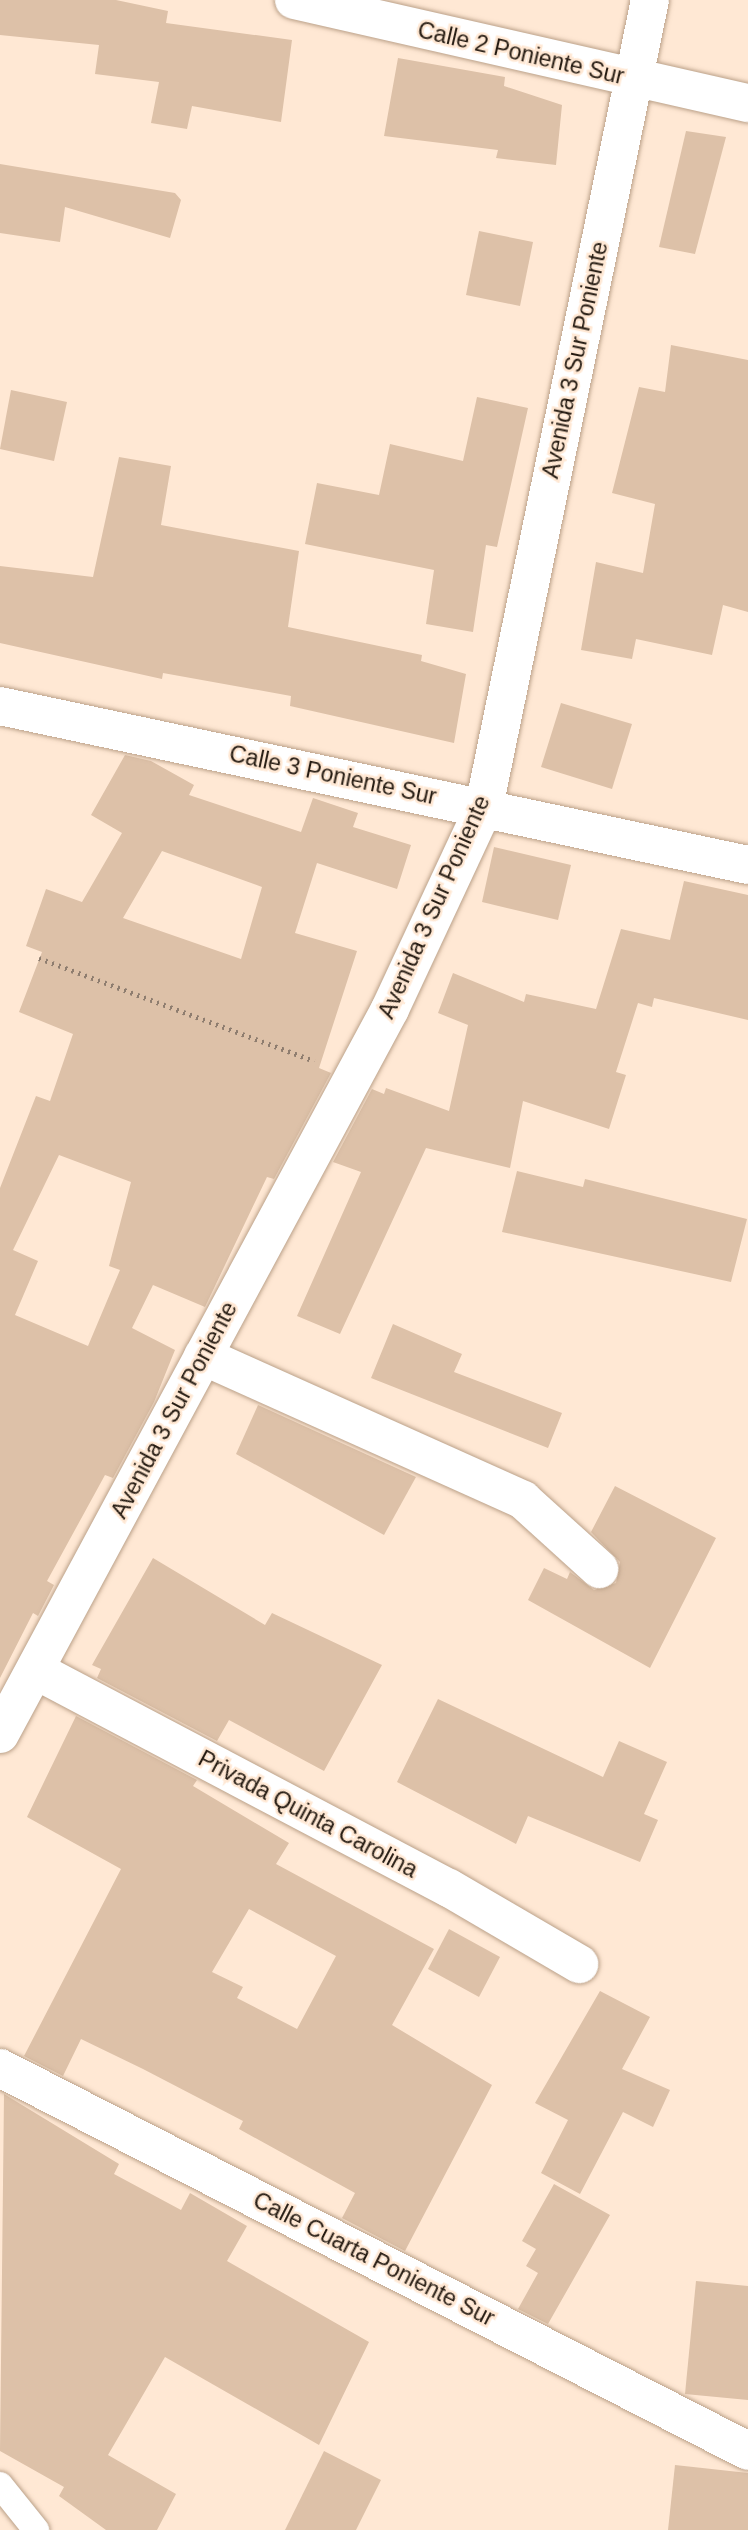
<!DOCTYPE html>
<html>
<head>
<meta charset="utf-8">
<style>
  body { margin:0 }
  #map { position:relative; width:748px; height:2530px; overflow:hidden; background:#ffe8d4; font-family:Arial,sans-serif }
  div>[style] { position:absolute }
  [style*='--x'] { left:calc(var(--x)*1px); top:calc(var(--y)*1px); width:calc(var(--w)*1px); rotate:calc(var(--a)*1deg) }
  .building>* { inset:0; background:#ddc1a8 }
  .path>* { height:4.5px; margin-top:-2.25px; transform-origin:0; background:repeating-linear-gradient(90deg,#8e7d6f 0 2px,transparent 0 7px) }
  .roads { filter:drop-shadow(0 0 2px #bba189) drop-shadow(0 0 2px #bba189) }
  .service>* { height:26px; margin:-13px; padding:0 13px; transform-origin:13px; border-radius:13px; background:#fff }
  .minor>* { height:38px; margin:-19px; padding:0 19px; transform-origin:19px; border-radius:19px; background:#fff }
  span { translate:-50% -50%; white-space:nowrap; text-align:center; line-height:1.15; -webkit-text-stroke:5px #ffe8d4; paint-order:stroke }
  .street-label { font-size:23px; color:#251b12 }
</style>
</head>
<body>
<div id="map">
  <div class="building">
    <i style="clip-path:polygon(0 0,116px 0,168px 11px,166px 23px,292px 40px,281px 122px,192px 106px,187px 129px,151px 123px,159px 82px,95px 74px,99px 45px,0 35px)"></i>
    <i style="clip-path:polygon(398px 58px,505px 77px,504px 86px,562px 105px,556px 165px,496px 158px,498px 150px,384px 136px)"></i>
    <i style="clip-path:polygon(686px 131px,726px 137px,695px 254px,659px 247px)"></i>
    <i style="clip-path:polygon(0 164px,175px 193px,181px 200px,170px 238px,65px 207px,60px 242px,0 233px)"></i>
    <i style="clip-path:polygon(479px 231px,533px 242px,520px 306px,466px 295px)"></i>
    <i style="clip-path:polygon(671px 345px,748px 360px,748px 612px,723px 605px,712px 655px,636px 639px,632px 659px,581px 650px,596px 562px,643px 573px,655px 504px,612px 493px,639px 387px,665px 392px)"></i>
    <i style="clip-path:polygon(11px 390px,67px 402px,54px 461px,0 449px)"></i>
    <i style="clip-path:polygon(477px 397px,528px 408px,497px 547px,486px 545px,473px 632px,426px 624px,434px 570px,305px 544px,317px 483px,379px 495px,390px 444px,463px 461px)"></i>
    <i style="clip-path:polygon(119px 457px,171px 466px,161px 525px,299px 551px,288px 627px,422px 655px,421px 661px,466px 674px,454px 743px,290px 706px,291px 696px,163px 673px,162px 679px,0 643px,0 566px,93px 577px)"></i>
    <i style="clip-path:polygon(561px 703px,632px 724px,612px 789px,541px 767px)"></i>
    <i style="clip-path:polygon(evenodd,125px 755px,151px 761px,194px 785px,189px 795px,301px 832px,313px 798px,358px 813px,353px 827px,411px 845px,397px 889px,317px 863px,295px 933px,357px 951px,319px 1068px,331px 1073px,274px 1179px,267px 1177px,205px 1307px,153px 1285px,132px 1328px,175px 1350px,154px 1402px,113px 1478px,105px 1475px,47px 1581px,54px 1585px,38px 1616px,33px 1613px,0 1678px,0 1188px,36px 1096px,50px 1101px,73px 1034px,19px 1012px,42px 952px,26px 946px,46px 889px,82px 902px,122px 833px,91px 815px,125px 755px,162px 851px,262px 887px,241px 959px,123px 918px,162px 851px,125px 755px,59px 1155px,131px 1182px,109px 1266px,120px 1270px,88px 1346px,15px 1315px,38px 1261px,13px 1250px,59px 1155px)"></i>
    <i style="clip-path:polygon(494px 847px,571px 865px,558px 920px,482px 902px)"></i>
    <i style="clip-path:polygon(684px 881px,748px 895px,748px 1020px,654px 998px,652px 1007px,638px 1003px,616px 1072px,626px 1075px,609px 1129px,523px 1101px,510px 1168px,426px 1148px,340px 1334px,297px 1316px,361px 1172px,333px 1162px,372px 1089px,384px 1094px,386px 1088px,449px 1111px,468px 1025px,438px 1013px,453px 973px,524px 1002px,526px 994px,596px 1009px,621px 929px,670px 940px)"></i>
    <i style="clip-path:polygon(517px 1171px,583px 1187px,585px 1179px,747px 1219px,731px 1282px,502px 1232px)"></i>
    <i style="clip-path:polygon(393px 1324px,462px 1354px,454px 1372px,562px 1413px,548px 1448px,371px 1378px)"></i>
    <i style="clip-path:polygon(258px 1405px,416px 1477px,384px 1535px,236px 1454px)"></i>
    <i style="clip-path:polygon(615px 1486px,716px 1538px,650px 1668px,528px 1600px,544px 1568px,567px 1579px,570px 1572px,594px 1590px,616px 1583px,620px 1562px,591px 1532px)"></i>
    <i style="clip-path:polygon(153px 1558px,265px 1625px,272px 1613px,382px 1665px,324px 1771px,229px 1720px,217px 1741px,97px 1678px,101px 1669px,92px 1665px)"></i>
    <i style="clip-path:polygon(438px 1699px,603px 1777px,619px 1741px,667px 1762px,644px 1814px,658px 1820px,640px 1862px,528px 1816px,516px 1844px,397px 1782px)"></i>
    <i style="clip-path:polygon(evenodd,76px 1716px,197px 1780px,193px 1786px,289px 1843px,276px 1864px,434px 1949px,392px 2025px,492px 2085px,405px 2251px,342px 2218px,355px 2193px,239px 2129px,243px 2121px,143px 2069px,81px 2039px,63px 2076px,24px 2056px,121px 1869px,27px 1817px,76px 1716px,249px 1909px,336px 1956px,297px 2029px,237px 1998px,243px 1987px,212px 1972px,249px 1909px)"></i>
    <i style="clip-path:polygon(449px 1929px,500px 1957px,479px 1997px,428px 1969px)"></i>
    <i style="clip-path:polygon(600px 1991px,650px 2017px,622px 2069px,670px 2090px,653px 2127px,623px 2112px,580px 2194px,541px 2173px,568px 2120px,535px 2103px)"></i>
    <i style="clip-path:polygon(4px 2094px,119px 2164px,114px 2174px,181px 2210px,190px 2193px,247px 2226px,227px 2261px,369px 2342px,319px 2445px,165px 2357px,108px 2455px,176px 2494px,157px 2530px,106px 2530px,59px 2496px,64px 2487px,0 2451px)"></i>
    <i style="clip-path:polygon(554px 2184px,610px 2215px,548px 2324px,518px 2309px,538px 2273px,526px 2266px,536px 2249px,522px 2241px)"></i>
    <i style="clip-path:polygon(696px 2281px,748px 2286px,748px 2400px,685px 2394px)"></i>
    <i style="clip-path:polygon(324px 2451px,381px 2480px,356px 2530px,285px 2530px)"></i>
    <i style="clip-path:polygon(675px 2465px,748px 2473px,748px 2530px,668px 2530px)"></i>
  </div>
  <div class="path">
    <i style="--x:39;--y:958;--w:294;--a:20.5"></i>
  </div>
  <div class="roads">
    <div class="service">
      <i style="--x:0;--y:2485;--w:58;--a:51.3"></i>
    </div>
    <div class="minor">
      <i style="--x:294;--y:0;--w:466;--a:12.8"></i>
      <i style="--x:0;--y:706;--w:765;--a:12"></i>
      <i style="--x:203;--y:1356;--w:351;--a:24.2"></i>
      <i style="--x:523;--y:1500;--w:103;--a:42.2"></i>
      <i style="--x:35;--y:1670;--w:468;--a:27.8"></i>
      <i style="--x:449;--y:1888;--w:151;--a:30.3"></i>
      <i style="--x:0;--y:1734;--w:823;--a:-61.72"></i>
      <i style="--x:390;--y:1009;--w:223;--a:-65"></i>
      <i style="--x:484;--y:807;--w:824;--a:-78.38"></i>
      <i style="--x:0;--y:2068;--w:840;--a:27.11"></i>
    </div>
  </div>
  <div class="street-label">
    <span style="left:521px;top:53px;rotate:13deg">Calle 2 Poniente Sur</span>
    <span style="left:575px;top:360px;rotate:-78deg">Avenida 3 Sur Poniente</span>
    <span style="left:333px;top:775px;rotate:12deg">Calle 3 Poniente Sur</span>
    <span style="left:434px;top:907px;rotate:-66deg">Avenida 3 Sur Poniente</span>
    <span style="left:174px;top:1410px;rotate:-62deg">Avenida 3 Sur Poniente</span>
    <span style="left:308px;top:1814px;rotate:28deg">Privada Quinta Carolina</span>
    <span style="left:374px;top:2259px;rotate:27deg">Calle Cuarta Poniente Sur</span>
  </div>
</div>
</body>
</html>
